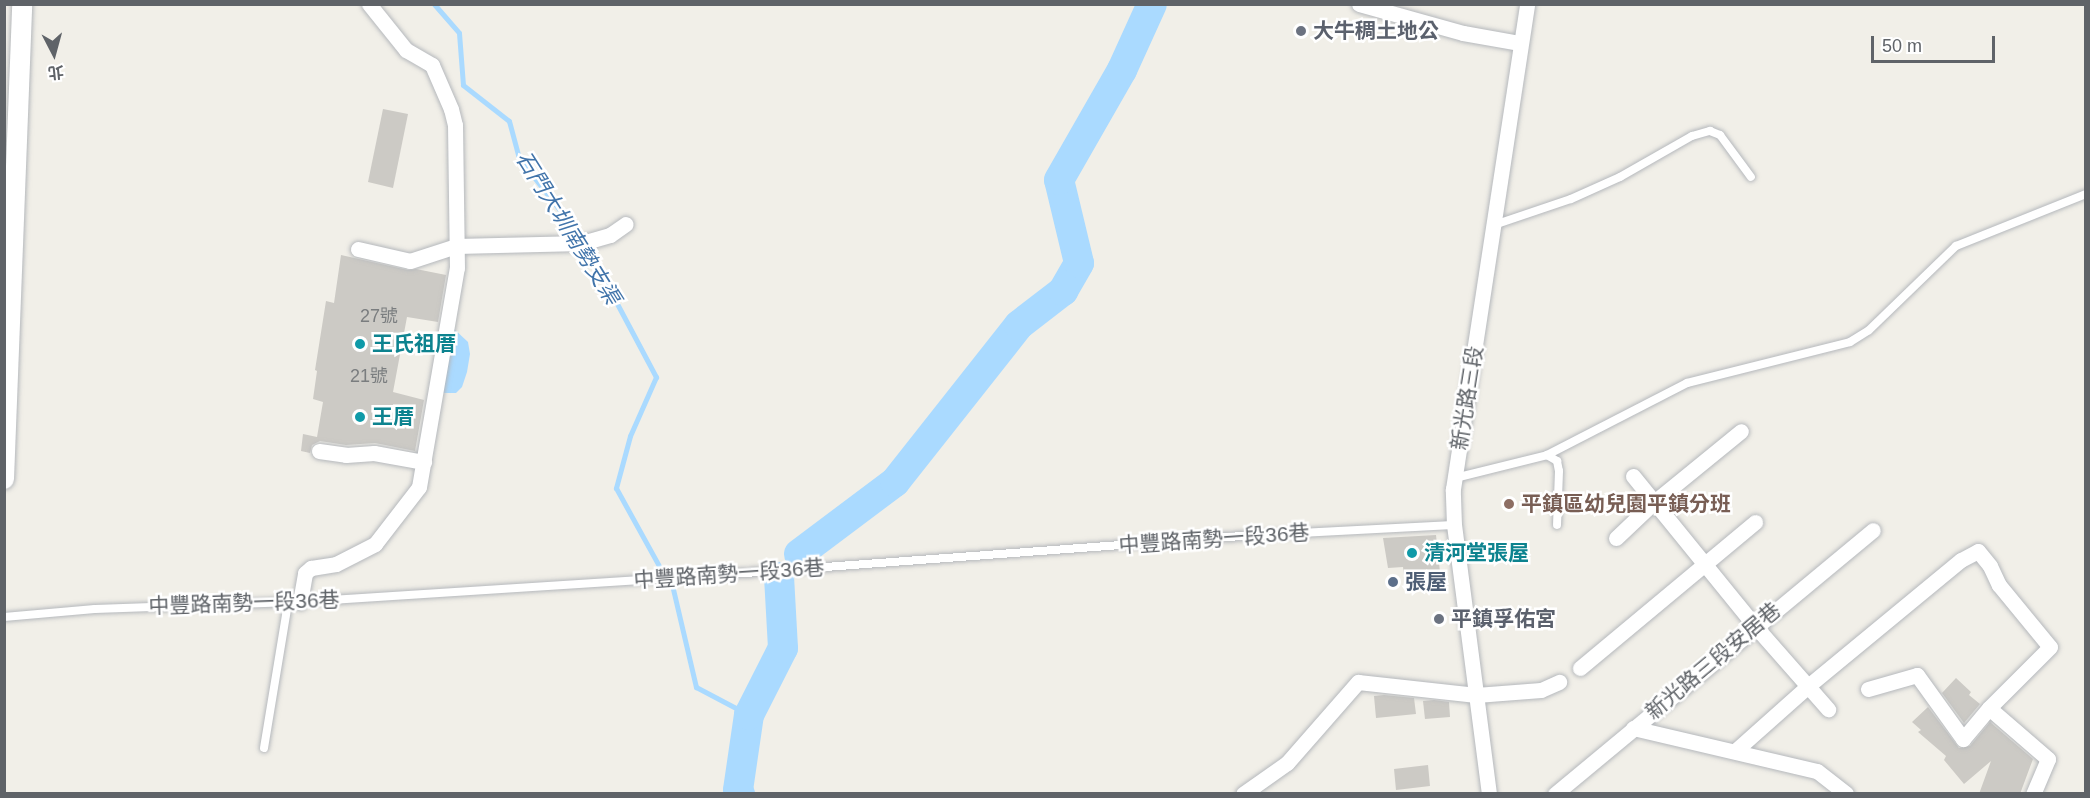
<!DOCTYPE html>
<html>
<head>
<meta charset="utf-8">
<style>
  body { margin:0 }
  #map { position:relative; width:2090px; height:798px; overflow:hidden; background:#f1efe8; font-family:Helvetica,"Noto Sans TC",sans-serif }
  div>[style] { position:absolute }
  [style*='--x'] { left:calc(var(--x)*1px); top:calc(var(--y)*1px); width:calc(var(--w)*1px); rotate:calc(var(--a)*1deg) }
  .water>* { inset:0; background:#aadaff }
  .stream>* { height:5px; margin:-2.5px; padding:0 2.5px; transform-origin:2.5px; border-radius:2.5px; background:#aadaff }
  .river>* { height:30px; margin:-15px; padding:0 15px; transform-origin:15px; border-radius:15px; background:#aadaff }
  .building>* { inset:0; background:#cccac5 }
  .roads { filter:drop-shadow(0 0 2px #b5b8bc) drop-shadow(0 0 2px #b5b8bc) }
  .lane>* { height:8px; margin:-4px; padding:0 4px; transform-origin:4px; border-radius:4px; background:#fff }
  .street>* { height:15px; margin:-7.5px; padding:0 7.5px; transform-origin:7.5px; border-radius:7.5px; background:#fff }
  .secondary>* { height:20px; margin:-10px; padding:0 10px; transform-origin:10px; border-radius:10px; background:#fff }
  .dots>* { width:16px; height:16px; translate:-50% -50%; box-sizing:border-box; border:3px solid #fff; border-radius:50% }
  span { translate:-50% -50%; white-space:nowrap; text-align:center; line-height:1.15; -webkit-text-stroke:5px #fff; paint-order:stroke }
  .number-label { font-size:18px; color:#7a7d7f }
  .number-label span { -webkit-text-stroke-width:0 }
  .worship-label { font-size:21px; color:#5b616d; font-weight:700 }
  .left { translate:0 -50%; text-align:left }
  .culture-label { font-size:21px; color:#0d838f; font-weight:700 }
  .street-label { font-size:21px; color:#5f6368 }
  .education-label { font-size:21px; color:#785e54; font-weight:700 }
  .service-label { font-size:21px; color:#4e5e75; font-weight:700 }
  .water-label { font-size:22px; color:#4174aa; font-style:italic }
  .frame { position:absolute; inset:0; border:6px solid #5f6368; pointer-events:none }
  .north { position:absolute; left:24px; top:24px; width:60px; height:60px; -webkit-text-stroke:4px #fff; paint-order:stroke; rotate:174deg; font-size:16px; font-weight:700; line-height:24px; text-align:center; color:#5f6368 }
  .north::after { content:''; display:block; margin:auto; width:21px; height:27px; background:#5f6368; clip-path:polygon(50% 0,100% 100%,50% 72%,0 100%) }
  .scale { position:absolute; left:1871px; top:36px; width:124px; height:27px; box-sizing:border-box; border:3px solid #5f6368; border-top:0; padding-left:8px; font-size:18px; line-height:21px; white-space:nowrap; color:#5f6368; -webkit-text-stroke:4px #fff; paint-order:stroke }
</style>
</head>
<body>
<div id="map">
  <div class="water">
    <i style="clip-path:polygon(453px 328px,468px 342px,470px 354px,467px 372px,462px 387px,456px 393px,441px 393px)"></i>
  </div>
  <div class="stream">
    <i style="--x:434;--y:4;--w:38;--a:49"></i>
    <i style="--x:459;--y:33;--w:52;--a:85.6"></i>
    <i style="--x:463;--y:85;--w:58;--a:38"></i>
    <i style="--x:509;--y:121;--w:38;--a:75"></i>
    <i style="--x:519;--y:158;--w:81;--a:52"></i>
    <i style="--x:569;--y:222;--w:52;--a:57.5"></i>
    <i style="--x:597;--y:266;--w:126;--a:62"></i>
    <i style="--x:656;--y:377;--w:64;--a:113.8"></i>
    <i style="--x:630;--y:436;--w:54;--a:105.1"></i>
    <i style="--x:616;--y:488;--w:89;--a:61.1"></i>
    <i style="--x:673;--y:589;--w:101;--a:76.8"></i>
    <i style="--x:696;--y:687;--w:60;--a:27.8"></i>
  </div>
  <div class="river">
    <i style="--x:799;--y:554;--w:120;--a:-36.9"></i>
    <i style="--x:895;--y:482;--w:200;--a:-51.7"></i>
    <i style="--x:1019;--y:325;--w:56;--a:-37.7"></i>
    <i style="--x:1063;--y:291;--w:32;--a:-60"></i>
    <i style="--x:1079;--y:263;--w:85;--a:-103.5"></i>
    <i style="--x:1059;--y:180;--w:127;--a:-60.2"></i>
    <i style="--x:1122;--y:70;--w:72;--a:-65.6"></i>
    <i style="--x:740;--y:794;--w:4;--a:-117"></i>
    <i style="--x:738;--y:790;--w:76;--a:-81.7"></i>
    <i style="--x:749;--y:715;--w:75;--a:-63.1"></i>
    <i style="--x:783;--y:648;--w:71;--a:-93.2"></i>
  </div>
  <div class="building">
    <i style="clip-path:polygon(383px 109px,408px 114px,393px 188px,368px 182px)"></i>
    <i style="clip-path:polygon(341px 255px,408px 270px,416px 269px,446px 275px,438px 322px,407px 317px,393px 392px,424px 400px,415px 451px,375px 443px,346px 445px,320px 441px,312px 445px,310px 453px,301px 451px,303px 434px,317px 437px,323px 402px,313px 399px,317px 371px,315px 370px,326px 301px,334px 303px)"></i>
    <i style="clip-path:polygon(1436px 535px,1440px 572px,1404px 576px,1403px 567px,1388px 568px,1383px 538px)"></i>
    <i style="clip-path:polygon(1956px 678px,1971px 692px,1969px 695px,1980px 704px,1964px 723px,1942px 693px)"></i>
    <i style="clip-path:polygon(1384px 695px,1414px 698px,1416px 714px,1376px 718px,1374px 696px)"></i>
    <i style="clip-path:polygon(1434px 700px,1449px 702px,1450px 717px,1425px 719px,1423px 701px)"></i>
    <i style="clip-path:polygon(1928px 707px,1959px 748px,1970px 746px,1990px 722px,2033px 759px,2020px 794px,1979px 794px,1991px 761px,1964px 784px,1944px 760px,1946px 756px,1918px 732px,1921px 730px,1912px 722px)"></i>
    <i style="clip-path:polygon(1428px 765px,1430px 786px,1396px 790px,1394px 769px)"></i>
  </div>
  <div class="roads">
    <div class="lane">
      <i style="--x:1494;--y:225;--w:81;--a:-18.7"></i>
      <i style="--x:1571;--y:199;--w:54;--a:-24.2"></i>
      <i style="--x:1620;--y:177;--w:83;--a:-29.7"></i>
      <i style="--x:1692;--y:136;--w:19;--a:-16"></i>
      <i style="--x:1710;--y:131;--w:11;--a:22"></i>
      <i style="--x:1720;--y:135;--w:52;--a:53.6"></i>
      <i style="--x:1547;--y:455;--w:12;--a:31"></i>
      <i style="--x:1557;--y:461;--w:10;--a:79"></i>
      <i style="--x:1559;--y:471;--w:54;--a:92.1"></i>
      <i style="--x:1455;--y:478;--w:95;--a:-14"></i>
      <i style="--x:1547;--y:455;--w:157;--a:-27.2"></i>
      <i style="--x:1687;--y:383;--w:168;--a:-14.1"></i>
      <i style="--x:1850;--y:342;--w:22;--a:-32"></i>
      <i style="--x:1869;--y:330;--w:121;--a:-44"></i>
      <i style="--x:1956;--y:246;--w:140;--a:-21.8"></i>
      <i style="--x:4;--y:617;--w:91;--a:-5"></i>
      <i style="--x:95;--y:609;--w:205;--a:-2"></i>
      <i style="--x:300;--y:602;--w:419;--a:-3.7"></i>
      <i style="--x:718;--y:575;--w:525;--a:-4.26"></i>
      <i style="--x:1242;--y:536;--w:212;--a:-3"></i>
      <i style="--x:264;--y:748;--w:147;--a:-80.6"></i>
    </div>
    <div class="street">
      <i style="--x:1359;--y:4;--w:108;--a:15.6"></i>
      <i style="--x:1463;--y:33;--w:58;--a:10"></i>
      <i style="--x:358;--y:249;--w:53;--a:13"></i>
      <i style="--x:410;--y:261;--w:48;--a:-18.1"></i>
      <i style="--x:456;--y:246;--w:126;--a:-1.4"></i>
      <i style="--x:582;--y:243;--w:29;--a:-16"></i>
      <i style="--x:610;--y:235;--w:19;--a:-35"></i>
      <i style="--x:319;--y:451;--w:27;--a:8"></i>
      <i style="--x:346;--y:455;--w:28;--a:-4"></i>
      <i style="--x:374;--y:453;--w:51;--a:10.2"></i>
      <i style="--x:1633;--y:476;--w:193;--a:50.9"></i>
      <i style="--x:1755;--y:626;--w:111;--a:48.7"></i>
      <i style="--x:1616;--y:538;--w:52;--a:-43.5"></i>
      <i style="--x:1654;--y:502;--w:112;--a:-39.2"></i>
      <i style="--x:300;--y:602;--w:29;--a:-80"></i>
      <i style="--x:305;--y:573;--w:8;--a:-40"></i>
      <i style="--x:311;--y:568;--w:25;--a:-9"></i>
      <i style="--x:336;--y:564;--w:44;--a:-27.1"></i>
      <i style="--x:375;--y:544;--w:72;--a:-52.3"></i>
      <i style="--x:419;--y:487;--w:222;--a:-80.2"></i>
      <i style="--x:457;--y:268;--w:143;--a:-90.8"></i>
      <i style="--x:455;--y:125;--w:16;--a:-104"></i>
      <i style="--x:451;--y:109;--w:48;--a:-113.4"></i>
      <i style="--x:432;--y:65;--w:30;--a:-150"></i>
      <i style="--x:406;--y:50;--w:59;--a:-128.8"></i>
      <i style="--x:1580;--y:668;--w:228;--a:-39.8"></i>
      <i style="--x:1868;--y:689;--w:51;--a:-15.9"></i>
      <i style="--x:1917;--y:675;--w:79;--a:54.3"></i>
      <i style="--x:1963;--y:739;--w:40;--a:-50"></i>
      <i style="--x:1989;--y:708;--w:78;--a:40.8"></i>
      <i style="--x:2048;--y:759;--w:38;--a:113"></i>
      <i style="--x:1633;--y:728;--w:189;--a:13.2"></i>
      <i style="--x:1817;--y:771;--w:37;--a:38"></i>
      <i style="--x:1735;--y:751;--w:98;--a:-41.7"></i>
      <i style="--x:1808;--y:686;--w:198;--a:-39.5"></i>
      <i style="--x:1961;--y:560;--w:19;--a:-28"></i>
      <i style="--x:1978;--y:551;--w:19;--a:51"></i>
      <i style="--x:1990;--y:566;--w:21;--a:65"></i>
      <i style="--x:1999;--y:585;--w:80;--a:50.6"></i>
      <i style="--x:2050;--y:647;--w:86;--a:135"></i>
      <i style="--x:1243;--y:794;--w:54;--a:-35.2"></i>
      <i style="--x:1287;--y:763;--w:108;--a:-48.8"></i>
      <i style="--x:1358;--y:682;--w:119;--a:6.3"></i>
      <i style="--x:1476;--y:695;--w:65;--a:-4.4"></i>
      <i style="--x:1541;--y:690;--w:20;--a:-24"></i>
      <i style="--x:1489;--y:794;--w:271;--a:-97.4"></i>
      <i style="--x:1454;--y:525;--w:36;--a:-92"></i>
      <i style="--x:1453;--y:489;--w:491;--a:-81.3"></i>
      <i style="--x:1555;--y:794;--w:413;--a:-39.7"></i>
    </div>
    <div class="secondary">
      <i style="--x:4;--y:479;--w:475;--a:-87.8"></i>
    </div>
  </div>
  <div class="dots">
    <i style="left:1301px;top:31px;background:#6b7280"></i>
    <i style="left:360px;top:344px;background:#0f9aa8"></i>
    <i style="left:360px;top:417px;background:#0f9aa8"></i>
    <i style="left:1509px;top:504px;background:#8d6e63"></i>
    <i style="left:1412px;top:553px;background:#0f9aa8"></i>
    <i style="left:1393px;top:582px;background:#5c6f8a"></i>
    <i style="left:1439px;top:619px;background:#6b7280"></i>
  </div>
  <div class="number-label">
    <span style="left:379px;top:316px">27號</span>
    <span style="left:369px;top:376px">21號</span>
  </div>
  <div class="worship-label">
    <span class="left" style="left:1313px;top:31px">大牛稠土地公</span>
    <span class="left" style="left:1451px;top:619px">平鎮孚佑宮</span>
  </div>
  <div class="culture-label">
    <span class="left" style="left:372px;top:344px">王氏祖厝</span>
    <span class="left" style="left:372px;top:417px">王厝</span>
    <span class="left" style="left:1424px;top:553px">清河堂張屋</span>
  </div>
  <div class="street-label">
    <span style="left:1467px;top:398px;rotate:-81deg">新光路三段</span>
    <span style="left:1214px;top:539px;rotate:-4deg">中豐路南勢一段36巷</span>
    <span style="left:729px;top:574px;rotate:-4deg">中豐路南勢一段36巷</span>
    <span style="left:244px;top:603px;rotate:-2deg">中豐路南勢一段36巷</span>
    <span style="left:1713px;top:661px;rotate:-40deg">新光路三段安居巷</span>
  </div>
  <div class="education-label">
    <span class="left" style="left:1521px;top:504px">平鎮區幼兒園平鎮分班</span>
  </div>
  <div class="service-label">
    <span class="left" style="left:1405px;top:582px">張屋</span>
  </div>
  <div class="water-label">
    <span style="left:568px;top:228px;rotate:58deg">石門大圳南勢支渠</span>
  </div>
  <div class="frame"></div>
  <div class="north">北</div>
  <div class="scale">50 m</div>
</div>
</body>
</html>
